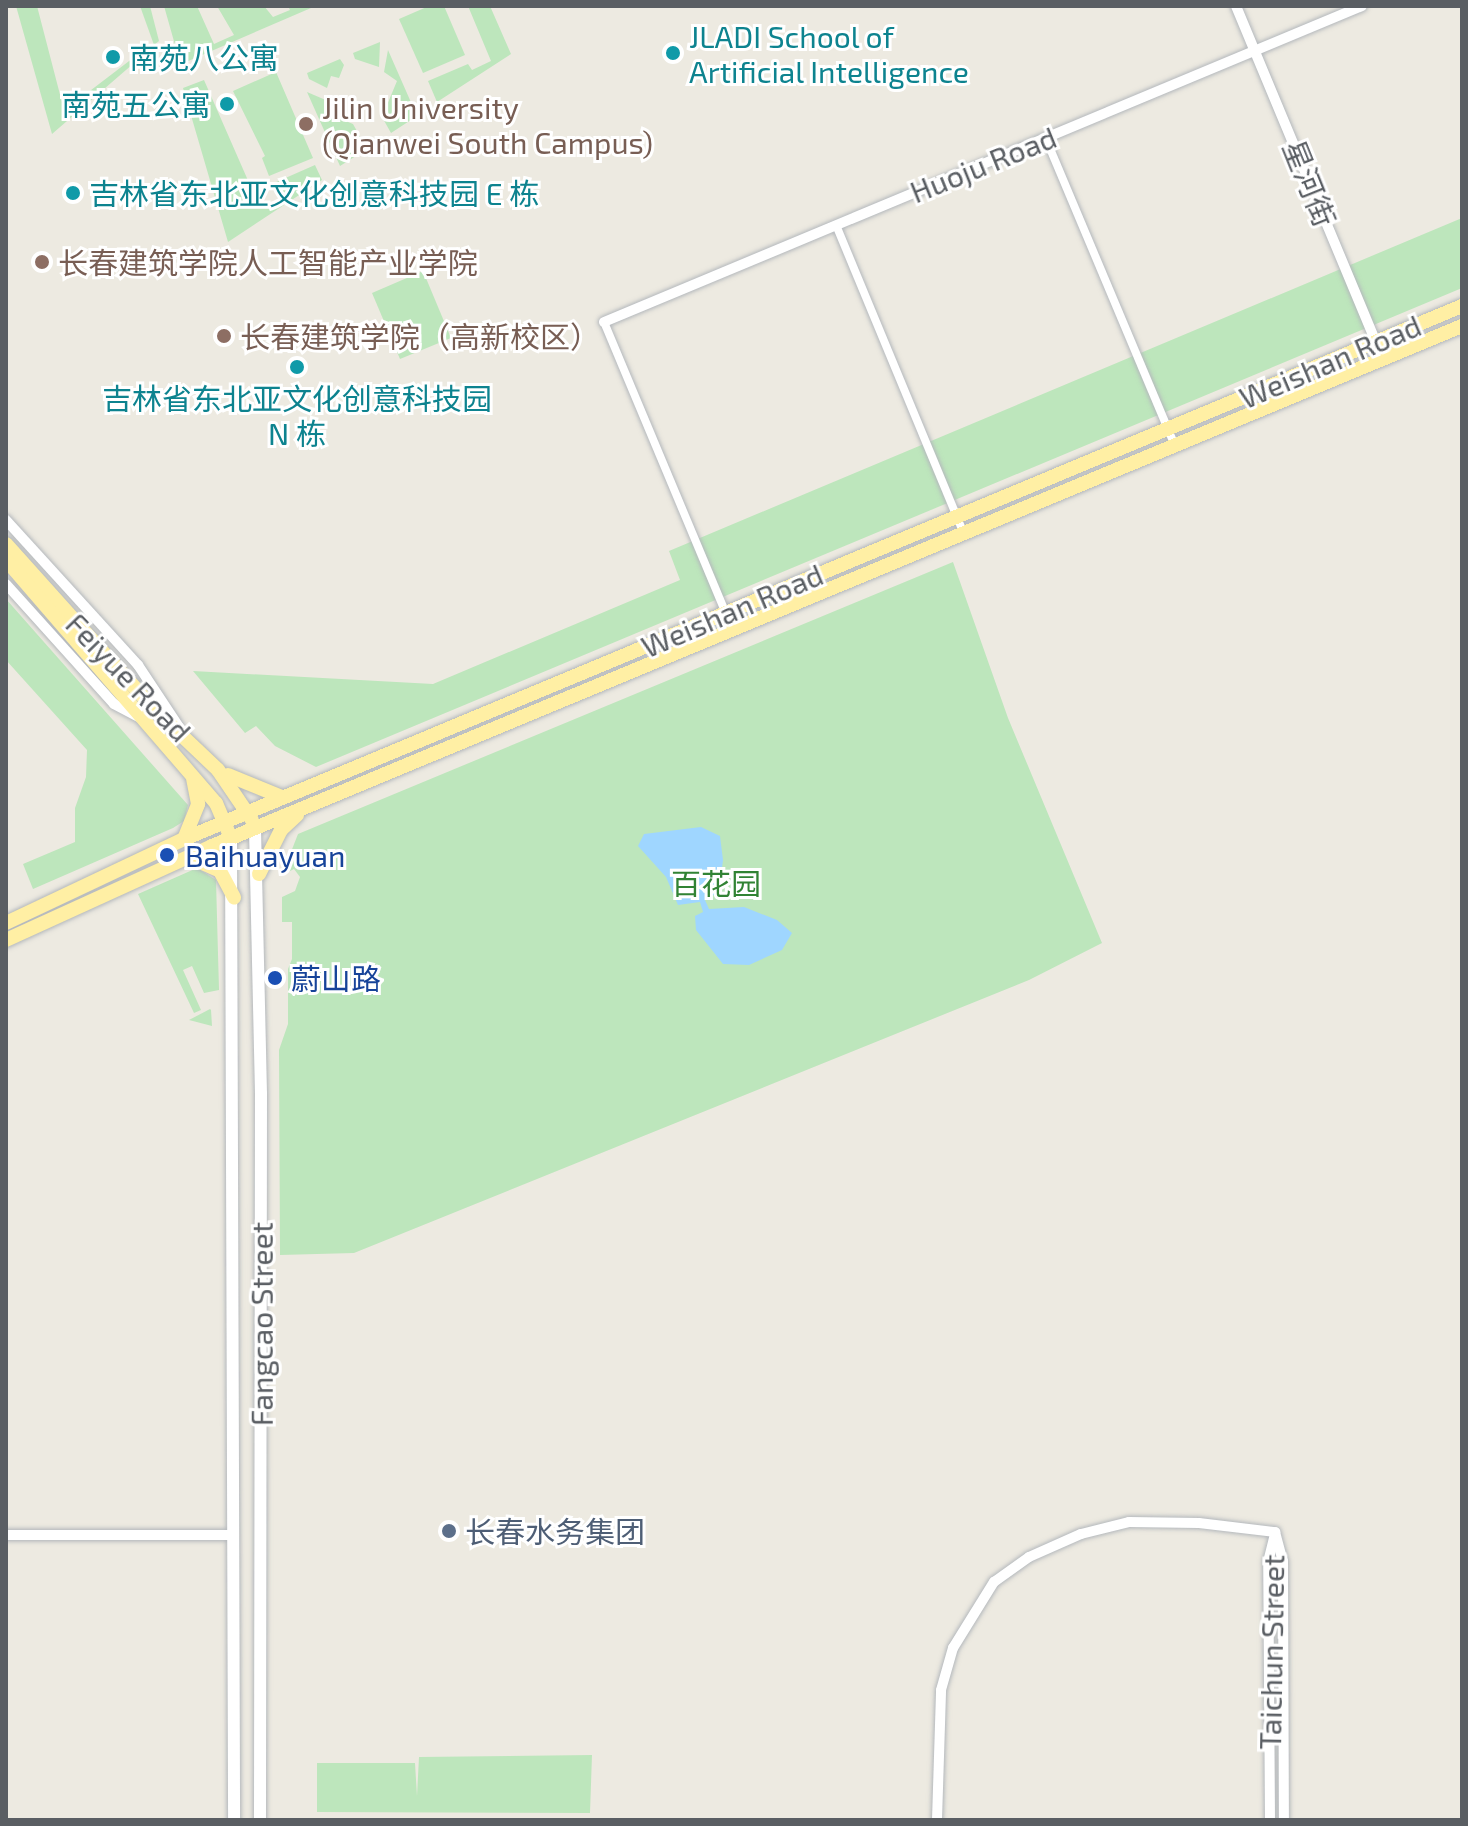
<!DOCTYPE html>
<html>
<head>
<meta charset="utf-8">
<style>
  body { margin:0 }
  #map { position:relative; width:1468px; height:1826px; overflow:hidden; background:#edeae1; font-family:"Exo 2","Noto Sans SC",sans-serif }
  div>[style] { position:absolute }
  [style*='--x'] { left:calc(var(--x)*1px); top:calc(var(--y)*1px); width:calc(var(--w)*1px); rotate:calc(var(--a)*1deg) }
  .green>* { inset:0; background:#bde6bc }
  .water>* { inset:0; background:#9fd6ff }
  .roads { filter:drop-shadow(0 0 2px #b4b8bc) drop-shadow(0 0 2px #b4b8bc) }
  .minor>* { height:8px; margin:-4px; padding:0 4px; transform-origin:4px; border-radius:4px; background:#fff }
  .tertiary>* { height:10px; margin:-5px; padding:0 5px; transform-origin:5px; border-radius:5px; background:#fff }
  .secondary>* { height:12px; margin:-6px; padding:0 6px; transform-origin:6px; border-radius:6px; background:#fff }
  .primary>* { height:14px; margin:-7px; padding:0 7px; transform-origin:7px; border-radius:7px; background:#ffefa4 }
  .dots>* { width:22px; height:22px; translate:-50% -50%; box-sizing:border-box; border:4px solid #fff; border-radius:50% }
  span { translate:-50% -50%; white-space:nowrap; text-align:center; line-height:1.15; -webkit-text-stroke:6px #fff; paint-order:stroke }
  .culture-label { font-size:30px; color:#0d838f }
  .left { translate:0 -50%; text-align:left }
  .right { translate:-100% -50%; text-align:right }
  .education-label { font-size:30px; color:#785e54 }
  .street-label { font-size:30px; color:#5a5e63 }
  .transit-label { font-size:30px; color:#164399 }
  .park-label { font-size:30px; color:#318334 }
  .service-label { font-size:30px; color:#4e5e75 }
  .frame { position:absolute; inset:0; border:8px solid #5a5e63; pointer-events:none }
</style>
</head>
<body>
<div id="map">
  <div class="green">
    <i style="clip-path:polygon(16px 6px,37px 6px,64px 110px,79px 106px,78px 100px,137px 55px,135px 48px,140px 47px,141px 57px,52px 134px)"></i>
    <i style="clip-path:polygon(140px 6px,150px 6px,159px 41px,154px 45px)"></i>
    <i style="clip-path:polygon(164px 6px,197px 6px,214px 44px,234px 35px,217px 6px,264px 6px,273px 17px,290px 10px,288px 6px,311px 8px,186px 62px,179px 59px)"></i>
    <i style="clip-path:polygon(429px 6px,444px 6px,465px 55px,423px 73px,399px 19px)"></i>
    <i style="clip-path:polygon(468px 6px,490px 6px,511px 54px,437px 102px,428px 81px,468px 64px,472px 70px,491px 61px)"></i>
    <i style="clip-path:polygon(380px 42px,379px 67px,355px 59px,353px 53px)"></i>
    <i style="clip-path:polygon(388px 50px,417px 116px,391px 133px,382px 117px,397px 81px,384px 72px)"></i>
    <i style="clip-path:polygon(340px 59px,344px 65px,339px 78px,331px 76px,327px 88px,309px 79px,307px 73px)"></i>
    <i style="clip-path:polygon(276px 72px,313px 158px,269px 176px,262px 158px,265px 156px,233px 91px)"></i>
    <i style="clip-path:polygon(204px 80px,260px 208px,281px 199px,274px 183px,315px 165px,322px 180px,228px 242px,183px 88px)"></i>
    <i style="clip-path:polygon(307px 92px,328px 101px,324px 112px,353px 124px,367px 149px,340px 166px)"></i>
    <i style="clip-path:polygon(1462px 218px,1462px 288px,316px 767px,275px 746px,256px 726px,245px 733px,193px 671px,433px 684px,680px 580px,669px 551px)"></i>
    <i style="clip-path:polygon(423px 271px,451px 338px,400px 359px,372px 293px)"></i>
    <i style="clip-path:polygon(953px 562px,1008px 718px,1102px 943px,1029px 980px,354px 1253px,280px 1255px,279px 1050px,288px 1024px,288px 969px,292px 959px,292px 922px,282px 922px,282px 897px,295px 891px,300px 877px,294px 869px,282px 875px,298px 834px)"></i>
    <i style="clip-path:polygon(6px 599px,188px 805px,184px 821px,173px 828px,33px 889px,23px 864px,75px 842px,75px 808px,86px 777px,87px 750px,6px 660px)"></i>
    <i style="clip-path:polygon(197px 868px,216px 880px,219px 990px,204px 993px,192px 966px,183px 970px,201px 1010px,194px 1013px,138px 894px)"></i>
    <i style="clip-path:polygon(211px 1010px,212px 1026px,189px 1020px,210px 1009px)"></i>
    <i style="clip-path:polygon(592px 1755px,590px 1813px,317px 1812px,317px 1763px,415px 1763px,417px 1796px,419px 1757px)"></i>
  </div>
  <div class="water">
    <i style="clip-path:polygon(701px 827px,720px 836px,723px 860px,719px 892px,705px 900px,709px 909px,744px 907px,777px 920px,792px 933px,782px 950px,749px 965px,723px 964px,696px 930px,695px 916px,703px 912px,700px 902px,678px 905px,666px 877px,638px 846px,644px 834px)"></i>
  </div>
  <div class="roads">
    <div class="minor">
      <i style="--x:1046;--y:139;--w:333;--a:67.2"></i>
      <i style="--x:836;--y:225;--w:334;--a:67.5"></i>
      <i style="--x:604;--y:322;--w:334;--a:67.3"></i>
    </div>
    <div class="tertiary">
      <i style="--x:1236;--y:6;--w:383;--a:67.4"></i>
      <i style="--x:604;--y:322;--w:821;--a:-22.63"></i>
      <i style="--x:6;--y:520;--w:196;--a:47.7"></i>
      <i style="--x:138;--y:665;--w:74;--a:56.5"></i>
      <i style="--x:6;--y:584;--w:161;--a:48"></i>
      <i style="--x:114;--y:704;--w:27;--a:28"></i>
      <i style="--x:1275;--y:1532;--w:30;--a:75"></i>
      <i style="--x:1283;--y:1561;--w:259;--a:89.8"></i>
      <i style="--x:6;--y:1535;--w:225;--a:0"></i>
      <i style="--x:937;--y:1820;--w:130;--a:-88.2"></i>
      <i style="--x:941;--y:1690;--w:44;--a:-74.1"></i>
      <i style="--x:953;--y:1648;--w:78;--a:-58.2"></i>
      <i style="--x:994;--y:1582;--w:43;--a:-35.5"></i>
      <i style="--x:1029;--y:1557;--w:57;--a:-23.9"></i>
      <i style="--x:1081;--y:1534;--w:49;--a:-14"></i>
      <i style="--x:1129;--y:1522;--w:70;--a:0.8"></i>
      <i style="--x:1199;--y:1523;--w:77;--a:6.8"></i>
      <i style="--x:1270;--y:1820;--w:258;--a:-90.4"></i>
      <i style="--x:1268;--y:1562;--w:29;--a:-76"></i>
    </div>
    <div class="secondary">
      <i style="--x:255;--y:829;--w:265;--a:88.7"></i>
      <i style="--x:261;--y:1094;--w:726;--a:90.08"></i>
      <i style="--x:231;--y:839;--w:981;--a:89.82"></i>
    </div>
    <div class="primary">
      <i style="--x:6;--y:544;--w:222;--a:48.1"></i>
      <i style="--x:154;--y:709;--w:88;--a:43.6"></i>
      <i style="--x:218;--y:770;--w:60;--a:55.8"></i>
      <i style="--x:6;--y:560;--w:321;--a:49.2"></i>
      <i style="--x:216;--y:803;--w:30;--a:67"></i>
      <i style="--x:228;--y:775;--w:58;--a:22.2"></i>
      <i style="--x:184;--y:839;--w:38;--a:-68"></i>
      <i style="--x:198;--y:804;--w:25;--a:-101"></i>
      <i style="--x:189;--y:857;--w:34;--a:24"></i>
      <i style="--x:220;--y:871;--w:30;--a:62"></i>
      <i style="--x:259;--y:874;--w:49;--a:-63.4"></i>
      <i style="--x:281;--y:830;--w:22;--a:-43"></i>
      <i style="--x:6;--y:923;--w:197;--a:-25.3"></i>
      <i style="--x:184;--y:839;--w:1385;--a:-22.64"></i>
      <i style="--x:6;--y:940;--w:226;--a:-24.5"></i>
      <i style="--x:212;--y:846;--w:1354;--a:-22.59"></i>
    </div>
  </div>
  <div class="dots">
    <i style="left:673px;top:53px;background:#0f9aa8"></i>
    <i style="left:113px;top:57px;background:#0f9aa8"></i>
    <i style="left:227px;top:104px;background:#0f9aa8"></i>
    <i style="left:306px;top:124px;background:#8d6e63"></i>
    <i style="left:73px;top:193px;background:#0f9aa8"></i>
    <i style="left:42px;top:262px;background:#8d6e63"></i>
    <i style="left:224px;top:336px;background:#8d6e63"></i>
    <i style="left:297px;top:367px;background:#0f9aa8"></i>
    <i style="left:167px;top:855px;background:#1a4fb4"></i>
    <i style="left:275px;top:978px;background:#1a4fb4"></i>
    <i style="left:449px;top:1531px;background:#5c6f8a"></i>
  </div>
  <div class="culture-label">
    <span class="left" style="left:689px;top:53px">JLADI School of<br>Artificial Intelligence</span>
    <span class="left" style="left:129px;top:57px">南苑八公寓</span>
    <span class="right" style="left:211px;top:104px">南苑五公寓</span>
    <span class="left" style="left:89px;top:193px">吉林省东北亚文化创意科技园 E 栋</span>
    <span style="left:297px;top:415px">吉林省东北亚文化创意科技园<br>N 栋</span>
  </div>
  <div class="education-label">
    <span class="left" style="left:322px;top:124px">Jilin University<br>(Qianwei South Campus)</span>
    <span class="left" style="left:58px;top:262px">长春建筑学院人工智能产业学院</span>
    <span class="left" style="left:240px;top:336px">长春建筑学院（高新校区）</span>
  </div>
  <div class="street-label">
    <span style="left:983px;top:164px;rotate:-22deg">Huoju Road</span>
    <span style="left:1310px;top:183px;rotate:68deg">星河街</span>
    <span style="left:1330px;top:361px;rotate:-23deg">Weishan Road</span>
    <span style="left:732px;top:610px;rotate:-23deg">Weishan Road</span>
    <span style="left:129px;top:677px;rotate:46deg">Feiyue Road</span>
    <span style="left:261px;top:1324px;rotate:-90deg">Fangcao Street</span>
    <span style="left:1271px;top:1652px;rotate:-89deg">Taichun Street</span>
  </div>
  <div class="transit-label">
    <span class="left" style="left:185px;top:855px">Baihuayuan</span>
    <span class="left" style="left:291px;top:978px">蔚山路</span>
  </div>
  <div class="park-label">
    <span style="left:716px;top:883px">百花园</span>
  </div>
  <div class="service-label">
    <span class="left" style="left:465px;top:1531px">长春水务集团</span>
  </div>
  <div class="frame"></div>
</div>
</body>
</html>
